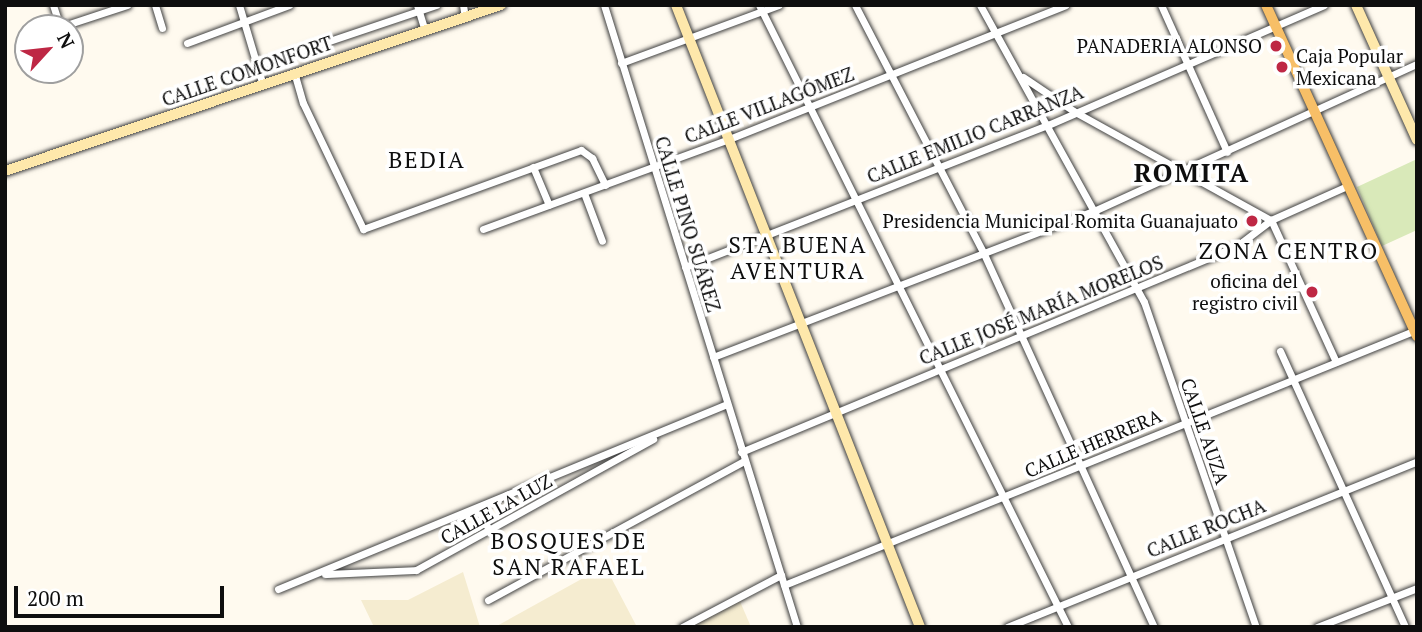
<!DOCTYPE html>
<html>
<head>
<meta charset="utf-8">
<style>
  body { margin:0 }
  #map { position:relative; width:1422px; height:632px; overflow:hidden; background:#fffaef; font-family:"PT Serif",serif }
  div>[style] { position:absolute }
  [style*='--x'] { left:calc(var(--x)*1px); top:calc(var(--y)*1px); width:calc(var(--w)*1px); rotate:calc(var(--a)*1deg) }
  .farmland>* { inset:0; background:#f5ecd0 }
  .green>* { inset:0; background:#d9e9b9 }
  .roads { filter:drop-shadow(0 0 2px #414141) drop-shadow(0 0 2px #414141) }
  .street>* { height:7px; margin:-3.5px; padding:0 3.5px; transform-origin:3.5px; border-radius:3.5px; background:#fff }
  .secondary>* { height:10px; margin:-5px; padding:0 5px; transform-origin:5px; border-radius:5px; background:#fee8ab }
  .primary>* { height:10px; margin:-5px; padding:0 5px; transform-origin:5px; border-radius:5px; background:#f7bf67 }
  .dots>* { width:19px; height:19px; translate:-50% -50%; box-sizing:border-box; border:4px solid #fff; border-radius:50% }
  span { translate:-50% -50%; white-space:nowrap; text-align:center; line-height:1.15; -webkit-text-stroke:7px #fff; paint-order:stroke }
  .poi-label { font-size:19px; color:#0e0e0e }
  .right { translate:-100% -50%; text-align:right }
  .left { translate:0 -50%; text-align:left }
  .street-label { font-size:19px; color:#0e0e0e }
  .quarter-label { font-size:23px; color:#0e0e0e; letter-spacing:2px }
  .district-label { font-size:26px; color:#0e0e0e; font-weight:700; letter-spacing:2px }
  .frame { position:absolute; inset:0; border:7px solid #0e0e0e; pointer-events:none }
  .north { position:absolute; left:14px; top:14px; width:70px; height:70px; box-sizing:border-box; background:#fff; border:2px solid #9f9f9f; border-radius:50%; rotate:63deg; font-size:19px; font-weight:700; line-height:28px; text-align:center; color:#0e0e0e }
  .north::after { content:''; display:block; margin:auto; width:24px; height:32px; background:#be2744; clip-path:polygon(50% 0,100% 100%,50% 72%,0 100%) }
  .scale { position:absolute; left:14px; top:586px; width:210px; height:32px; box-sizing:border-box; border:4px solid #0e0e0e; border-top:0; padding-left:9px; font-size:21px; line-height:24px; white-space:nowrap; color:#0e0e0e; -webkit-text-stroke:5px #fff; paint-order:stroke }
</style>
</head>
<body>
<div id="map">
  <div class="farmland">
    <i style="clip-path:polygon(605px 566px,637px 627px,495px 627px)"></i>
    <i style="clip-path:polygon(463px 572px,480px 627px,374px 627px,361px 600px,408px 600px)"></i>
    <i style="clip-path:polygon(739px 599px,751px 627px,689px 627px)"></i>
  </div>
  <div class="green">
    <i style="clip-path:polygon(1417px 159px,1417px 230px,1382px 246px,1357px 187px)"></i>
  </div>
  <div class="roads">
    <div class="street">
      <i style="--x:53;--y:5;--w:23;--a:72"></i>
      <i style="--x:155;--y:5;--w:24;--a:73"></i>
      <i style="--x:239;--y:5;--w:80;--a:73.4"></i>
      <i style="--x:417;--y:5;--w:27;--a:73"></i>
      <i style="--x:463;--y:5;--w:13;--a:81"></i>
      <i style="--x:604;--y:5;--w:651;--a:72.76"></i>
      <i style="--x:759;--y:5;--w:695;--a:63.58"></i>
      <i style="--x:855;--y:5;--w:280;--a:62.6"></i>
      <i style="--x:984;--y:254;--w:410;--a:65.5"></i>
      <i style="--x:980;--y:5;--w:339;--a:61.1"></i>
      <i style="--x:1144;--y:302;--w:344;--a:71"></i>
      <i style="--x:1161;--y:5;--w:161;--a:65.8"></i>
      <i style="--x:57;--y:28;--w:74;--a:-18.2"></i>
      <i style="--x:187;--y:43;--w:109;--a:-20.4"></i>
      <i style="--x:621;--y:63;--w:168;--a:-20.2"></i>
      <i style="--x:258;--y:65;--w:188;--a:-18.6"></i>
      <i style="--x:294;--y:72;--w:32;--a:74"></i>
      <i style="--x:303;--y:103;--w:140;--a:64.5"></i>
      <i style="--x:363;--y:229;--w:232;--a:-19.9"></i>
      <i style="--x:581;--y:150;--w:14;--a:36"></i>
      <i style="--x:592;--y:158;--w:30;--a:64"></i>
      <i style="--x:1023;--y:77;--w:63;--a:33.9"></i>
      <i style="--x:1075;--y:112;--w:224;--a:28.9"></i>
      <i style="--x:533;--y:167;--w:41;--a:67.2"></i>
      <i style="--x:584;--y:193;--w:51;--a:69.4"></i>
      <i style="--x:1271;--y:220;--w:156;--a:65.4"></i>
      <i style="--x:483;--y:229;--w:262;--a:-20.1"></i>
      <i style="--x:729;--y:139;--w:362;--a:-21.7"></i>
      <i style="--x:685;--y:267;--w:390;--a:-21.4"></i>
      <i style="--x:1048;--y:125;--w:301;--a:-23.5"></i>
      <i style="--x:1280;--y:351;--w:303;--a:65.6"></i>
      <i style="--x:713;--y:357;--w:410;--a:-21"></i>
      <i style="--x:1096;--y:210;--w:353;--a:-24.5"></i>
      <i style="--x:741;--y:452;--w:537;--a:-22.55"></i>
      <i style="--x:1237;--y:246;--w:43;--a:-37.4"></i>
      <i style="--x:1271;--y:220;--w:83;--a:-24.1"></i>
      <i style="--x:477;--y:508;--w:25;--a:61"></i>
      <i style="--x:325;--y:574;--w:91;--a:-2.5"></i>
      <i style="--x:416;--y:570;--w:271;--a:-28.9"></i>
      <i style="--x:784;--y:585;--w:682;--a:-21.97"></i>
      <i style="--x:278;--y:589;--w:485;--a:-22.4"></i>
      <i style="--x:488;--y:600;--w:291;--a:-28.5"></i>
      <i style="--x:682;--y:627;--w:112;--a:-27.7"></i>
      <i style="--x:1007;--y:627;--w:442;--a:-22"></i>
      <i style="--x:1317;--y:627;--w:107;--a:-21.3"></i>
    </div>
    <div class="secondary">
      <i style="--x:676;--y:5;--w:668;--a:68.58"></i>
      <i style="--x:1356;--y:5;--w:148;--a:65.7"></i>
      <i style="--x:5;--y:171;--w:523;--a:-18.5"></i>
    </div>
    <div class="primary">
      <i style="--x:1266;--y:5;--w:364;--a:65.5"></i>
    </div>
  </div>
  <div class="dots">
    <i style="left:1276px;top:46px;background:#be2744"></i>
    <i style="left:1282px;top:67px;background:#be2744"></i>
    <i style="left:1252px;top:221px;background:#be2744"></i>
    <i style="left:1312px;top:292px;background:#be2744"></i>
  </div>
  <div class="poi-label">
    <span class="right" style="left:1262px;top:46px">PANADERIA ALONSO</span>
    <span class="left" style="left:1296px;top:67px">Caja Popular<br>Mexicana</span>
    <span class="right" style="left:1238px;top:221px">Presidencia Municipal Romita Guanajuato</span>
    <span class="right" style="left:1298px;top:292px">oficina del<br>registro civil</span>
  </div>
  <div class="street-label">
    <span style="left:247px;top:71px;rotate:-19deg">CALLE COMONFORT</span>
    <span style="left:769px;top:105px;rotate:-21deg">CALLE VILLAGÓMEZ</span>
    <span style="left:975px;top:134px;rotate:-22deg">CALLE EMILIO CARRANZA</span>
    <span style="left:688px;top:224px;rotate:73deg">CALLE PINO SUÁREZ</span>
    <span style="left:1041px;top:310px;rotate:-22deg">CALLE JOSÉ MARÍA MORELOS</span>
    <span style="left:1205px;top:431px;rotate:71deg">CALLE AUZA</span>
    <span style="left:1093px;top:443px;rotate:-23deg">CALLE HERRERA</span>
    <span style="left:496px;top:509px;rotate:-29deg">CALLE LA LUZ</span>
    <span style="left:1206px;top:528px;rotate:-22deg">CALLE ROCHA</span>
  </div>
  <div class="quarter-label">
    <span style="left:427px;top:160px">BEDIA</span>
    <span style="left:798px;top:258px">STA BUENA<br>AVENTURA</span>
    <span style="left:1289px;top:251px">ZONA CENTRO</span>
    <span style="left:569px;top:554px">BOSQUES DE<br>SAN RAFAEL</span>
  </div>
  <div class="district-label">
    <span style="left:1192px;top:173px">ROMITA</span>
  </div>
  <div class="frame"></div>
  <div class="north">N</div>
  <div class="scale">200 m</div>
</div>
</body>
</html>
